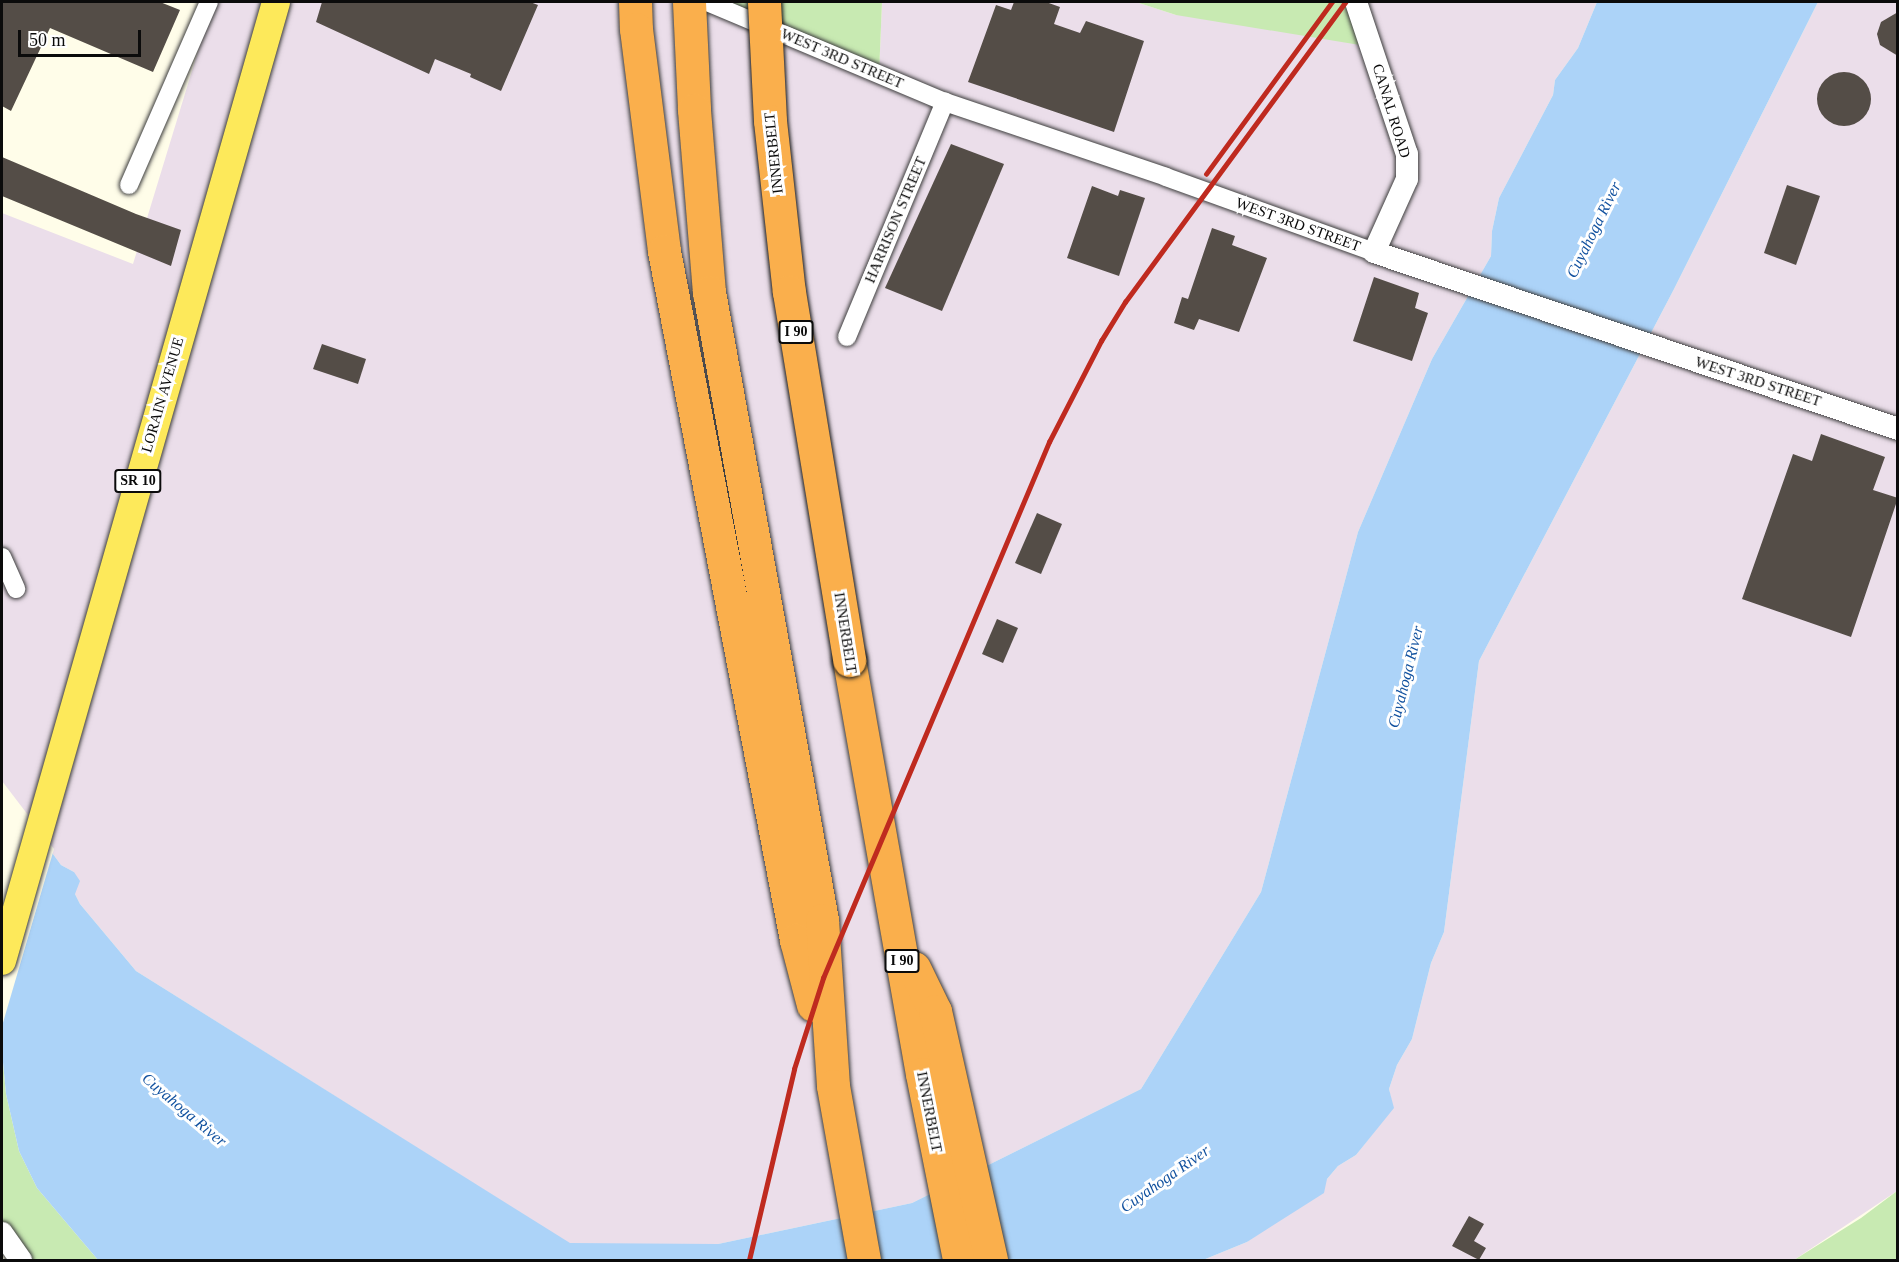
<!DOCTYPE html>
<html>
<head>
<meta charset="utf-8">
<style>
  body { margin:0 }
  #map { position:relative; width:1899px; height:1262px; overflow:hidden; background:#fffde9; font-family:"Times New Roman",serif }
  div>[style] { position:absolute }
  [style*='--x'] { left:calc(var(--x)*1px); top:calc(var(--y)*1px); width:calc(var(--w)*1px); rotate:calc(var(--a)*1deg) }
  .industrial>* { inset:0; background:#ebdeea }
  .green>* { inset:0; background:#c8eab2 }
  .water>* { inset:0; background:#acd3f8 }
  .pier>* { inset:0; background:#fffde9 }
  .building>* { inset:0; background:#544d47 }
  .round { border-radius:50% }
  .roads { filter:drop-shadow(0 0 2px #3e3e3e) drop-shadow(0 0 2px #3e3e3e) }
  .minor>* { height:18px; margin:-9px; padding:0 9px; transform-origin:9px; border-radius:9px; background:#fff }
  .tertiary>* { height:22px; margin:-11px; padding:0 11px; transform-origin:11px; border-radius:11px; background:#fff }
  .primary>* { height:28px; margin:-14px; padding:0 14px; transform-origin:14px; border-radius:14px; background:#fde95a }
  .motorway>* { height:33px; margin:-16.5px; padding:0 16.5px; transform-origin:16.5px; border-radius:16.5px; background:#faaf4c }
  .rail>* { height:4.5px; margin:-2.25px; padding:0 2.25px; transform-origin:2.25px; border-radius:2.25px; background:#bf2a1f }
  .bridges { filter:drop-shadow(0 0 2px #1c1c1c) drop-shadow(0 0 2px #1c1c1c) }
  .motorway-bridge>* { height:33px; margin:-16.5px; padding:0 16.5px; transform-origin:16.5px; border-radius:16.5px; background:#faaf4c }
  span { translate:-50% -50%; white-space:nowrap; text-align:center; line-height:1.15; -webkit-text-stroke:6px #fff; paint-order:stroke }
  .shield-label span { padding:2px 4px; background:#fff; border:2px solid; border-radius:4px; -webkit-text-stroke-width:0 }
  .shield-label { font-size:14px; color:#0b0b0b; font-weight:700 }
  .street-label { font-size:15px; color:#0b0b0b }
  .water-label { font-size:16px; color:#11519f; font-style:italic }
  .frame { position:absolute; inset:0; border:3px solid #0b0b0b; pointer-events:none }
  .scale { position:absolute; left:18px; top:30px; width:123px; height:27px; box-sizing:border-box; border:3px solid #0b0b0b; border-top:0; padding-left:8px; font-size:18px; line-height:21px; white-space:nowrap; color:#0b0b0b; -webkit-text-stroke:4px #fff; paint-order:stroke }
</style>
</head>
<body>
<div id="map">
  <div class="industrial">
    <i style="clip-path:polygon(213px 2px,707px 2px,879px 74px,882px 2px,1136px 2px,1176px 15px,1356px 2px,1597px 2px,1578px 48px,1555px 80px,1553px 95px,1499px 198px,1492px 231px,1491px 256px,1432px 359px,1358px 532px,1261px 892px,1141px 1089px,912px 1203px,718px 1244px,570px 1244px,136px 971px,80px 904px,75px 894px,74px 872px,61px 865px,2px 784px,2px 213px,133px 264px)"></i>
    <i style="clip-path:polygon(1818px 2px,1897px 2px,1897px 1191px,1794px 1260px,1203px 1260px,1247px 1242px,1327px 1179px,1338px 1166px,1356px 1155px,1393px 1108px,1389px 1089px,1397px 1065px,1412px 1039px,1431px 963px,1444px 932px,1479px 661px,1673px 291px)"></i>
  </div>
  <div class="green">
    <i style="clip-path:polygon(707px 2px,882px 2px,879px 75px)"></i>
    <i style="clip-path:polygon(1136px 2px,1356px 2px,1372px 47px,1176px 15px)"></i>
    <i style="clip-path:polygon(2px 1052px,6px 1094px,19px 1151px,37px 1188px,98px 1260px,20px 1260px,2px 1233px)"></i>
    <i style="clip-path:polygon(1897px 1191px,1897px 1260px,1794px 1260px,1861px 1218px)"></i>
  </div>
  <div class="water">
    <i style="clip-path:polygon(1597px 2px,1818px 2px,1673px 291px,1479px 661px,1444px 932px,1431px 963px,1412px 1039px,1397px 1065px,1389px 1089px,1394px 1108px,1356px 1155px,1338px 1166px,1327px 1179px,1324px 1193px,1247px 1242px,1203px 1260px,98px 1260px,37px 1188px,19px 1151px,6px 1094px,2px 1052px,2px 784px,61px 865px,74px 872px,80px 881px,75px 894px,80px 904px,136px 971px,570px 1243px,718px 1244px,912px 1203px,1141px 1089px,1261px 892px,1358px 532px,1432px 359px,1491px 256px,1492px 231px,1499px 198px,1553px 95px,1555px 80px,1578px 48px)"></i>
  </div>
  <div class="pier">
    <i style="clip-path:polygon(2px 781px,54px 849px,2px 1026px)"></i>
  </div>
  <div class="building">
    <i style="clip-path:polygon(2px 2px,160px 2px,180px 10px,153px 72px,50px 28px,11px 111px,2px 106px)"></i>
    <i style="clip-path:polygon(322px 2px,530px 2px,538px 5px,501px 91px,470px 77px,471px 74px,435px 59px,429px 74px,316px 22px)"></i>
    <i style="clip-path:polygon(1014px 2px,1046px 2px,1060px 7px,1054px 24px,1080px 33px,1086px 21px,1144px 41px,1114px 132px,968px 82px,996px 5px,1011px 10px)"></i>
    <i style="clip-path:polygon(1898px 12px,1898px 56px,1880px 45px,1877px 34px,1881px 22px)"></i>
    <i class="round" style="left:1817px;top:72px;width:54px;height:54px"></i>
    <i style="clip-path:polygon(951px 144px,1004px 164px,942px 311px,885px 288px)"></i>
    <i style="clip-path:polygon(2px 157px,136px 214px,181px 230px,171px 266px,2px 196px)"></i>
    <i style="clip-path:polygon(1787px 185px,1820px 196px,1796px 265px,1764px 253px)"></i>
    <i style="clip-path:polygon(1092px 186px,1118px 196px,1120px 190px,1145px 198px,1119px 276px,1067px 258px)"></i>
    <i style="clip-path:polygon(1212px 228px,1235px 236px,1232px 245px,1267px 258px,1239px 332px,1199px 319px,1194px 330px,1174px 323px,1182px 297px,1188px 299px)"></i>
    <i style="clip-path:polygon(1374px 277px,1419px 293px,1415px 308px,1428px 313px,1412px 361px,1353px 341px)"></i>
    <i style="clip-path:polygon(322px 344px,366px 359px,358px 384px,313px 369px)"></i>
    <i style="clip-path:polygon(1821px 434px,1885px 457px,1873px 490px,1898px 498px,1851px 637px,1742px 599px,1793px 454px,1812px 461px)"></i>
    <i style="clip-path:polygon(1037px 513px,1062px 524px,1041px 574px,1015px 563px)"></i>
    <i style="clip-path:polygon(997px 619px,1018px 628px,1003px 663px,982px 654px)"></i>
    <i style="clip-path:polygon(1469px 1216px,1484px 1224px,1474px 1241px,1486px 1248px,1479px 1260px,1452px 1246px)"></i>
  </div>
  <div class="roads">
    <div class="minor">
      <i style="--x:707;--y:2;--w:258;--a:22.8"></i>
      <i style="--x:945;--y:102;--w:233;--a:18.7"></i>
      <i style="--x:1166;--y:177;--w:221;--a:19.8"></i>
      <i style="--x:129;--y:185;--w:200;--a:-66.4"></i>
      <i style="--x:847;--y:337;--w:255;--a:-67.4"></i>
      <i style="--x:2;--y:557;--w:35;--a:66"></i>
    </div>
    <div class="tertiary">
      <i style="--x:1356;--y:2;--w:160;--a:71.5"></i>
      <i style="--x:1407;--y:154;--w:25;--a:90"></i>
      <i style="--x:1407;--y:179;--w:80;--a:114.3"></i>
      <i style="--x:1374;--y:252;--w:553;--a:18.66"></i>
      <i style="--x:2;--y:1233;--w:33;--a:55"></i>
    </div>
    <div class="primary">
      <i style="--x:2;--y:961;--w:997;--a:-74.05"></i>
    </div>
    <div class="motorway">
      <i style="--x:635;--y:2;--w:27;--a:88"></i>
      <i style="--x:636;--y:29;--w:224;--a:82.8"></i>
      <i style="--x:664;--y:251;--w:702;--a:79.15"></i>
      <i style="--x:796;--y:940;--w:67;--a:75.3"></i>
      <i style="--x:689;--y:2;--w:108;--a:87.3"></i>
      <i style="--x:694;--y:110;--w:183;--a:85.3"></i>
      <i style="--x:709;--y:292;--w:638;--a:79.8"></i>
      <i style="--x:822;--y:920;--w:166;--a:86.2"></i>
      <i style="--x:833;--y:1086;--w:177;--a:79.9"></i>
      <i style="--x:849;--y:660;--w:420;--a:80"></i>
      <i style="--x:922;--y:1074;--w:190;--a:78.7"></i>
      <i style="--x:914;--y:968;--w:48;--a:64"></i>
      <i style="--x:935;--y:1011;--w:255;--a:77.3"></i>
    </div>
  </div>
  <div class="rail">
    <i style="--x:1206;--y:174;--w:213;--a:-53.8"></i>
    <i style="--x:749;--y:1260;--w:196;--a:-76.7"></i>
    <i style="--x:794;--y:1069;--w:96;--a:-72.3"></i>
    <i style="--x:823;--y:978;--w:582;--a:-67.14"></i>
    <i style="--x:1049;--y:442;--w:114;--a:-62.8"></i>
    <i style="--x:1101;--y:341;--w:46;--a:-58.4"></i>
    <i style="--x:1125;--y:302;--w:372;--a:-53.7"></i>
  </div>
  <div class="bridges">
    <div class="motorway-bridge">
      <i style="--x:764;--y:2;--w:119;--a:87.1"></i>
      <i style="--x:770;--y:121;--w:172;--a:83.7"></i>
      <i style="--x:789;--y:292;--w:373;--a:80.7"></i>
    </div>
  </div>
  <div class="shield-label">
    <span style="left:796px;top:332px">I 90</span>
    <span style="left:138px;top:481px">SR 10</span>
    <span style="left:902px;top:961px">I 90</span>
  </div>
  <div class="street-label">
    <span style="left:842px;top:59px;rotate:23deg">WEST 3RD STREET</span>
    <span style="left:1391px;top:111px;rotate:73deg">CANAL ROAD</span>
    <span style="left:774px;top:153px;rotate:-96deg">INNERBELT</span>
    <span style="left:896px;top:220px;rotate:-67deg">HARRISON STREET</span>
    <span style="left:1298px;top:225px;rotate:20deg">WEST 3RD STREET</span>
    <span style="left:1758px;top:382px;rotate:18deg">WEST 3RD STREET</span>
    <span style="left:163px;top:395px;rotate:-74deg">LORAIN AVENUE</span>
    <span style="left:845px;top:633px;rotate:81deg">INNERBELT</span>
    <span style="left:929px;top:1112px;rotate:79deg">INNERBELT</span>
  </div>
  <div class="water-label">
    <span style="left:1594px;top:230px;rotate:-64deg">Cuyahoga River</span>
    <span style="left:1406px;top:677px;rotate:-76deg">Cuyahoga River</span>
    <span style="left:184px;top:1110px;rotate:40deg">Cuyahoga River</span>
    <span style="left:1165px;top:1179px;rotate:-35deg">Cuyahoga River</span>
  </div>
  <div class="frame"></div>
  <div class="scale">50 m</div>
</div>
</body>
</html>
